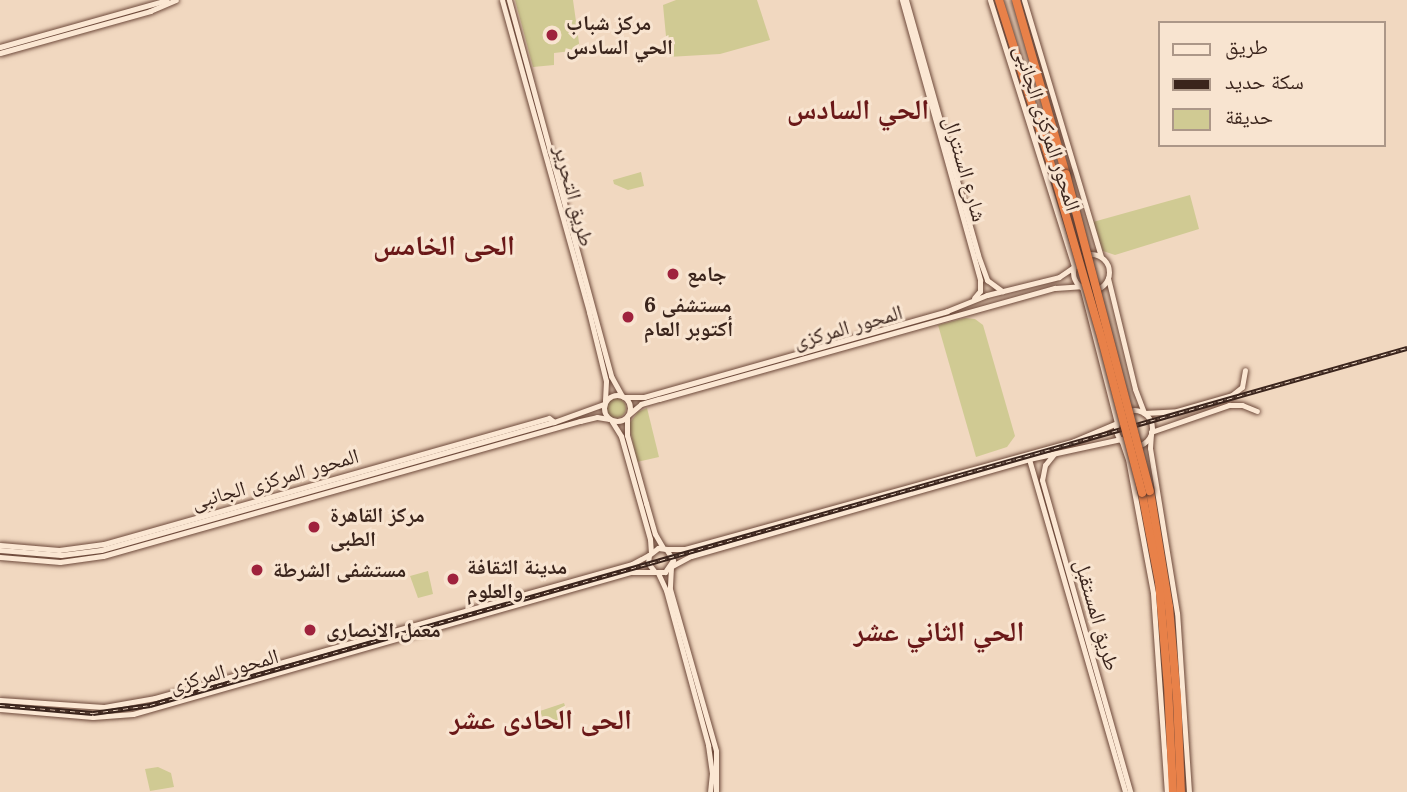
<!DOCTYPE html>
<html>
<head>
<meta charset="utf-8">
<style>
  body { margin:0 }
  #map { position:relative; width:1407px; height:792px; overflow:hidden; background:#f1d8c0; font-family:Lora,"Noto Naskh Arabic",serif }
  div>[style] { position:absolute }
  [style*='--x'] { left:calc(var(--x)*1px); top:calc(var(--y)*1px); width:calc(var(--w)*1px); rotate:calc(var(--a)*1deg) }
  .green>* { inset:0; background:#d0ca93 }
  .round { border-radius:50% }
  .roads { filter:drop-shadow(0 0 2px #6d493a) drop-shadow(0 0 2px #6d493a) }
  .secondary>* { height:5px; margin:-2.5px; padding:0 2.5px; transform-origin:2.5px; border-radius:2.5px; background:#fbe7d3 }
  .secondary>.ring { margin:-2.5px; padding:0; box-sizing:content-box; background:none; border:5px solid #fbe7d3; border-radius:50% }
  .highway>* { height:8px; margin:-4px; padding:0 4px; transform-origin:4px; border-radius:4px; background:#e88149 }
  .rail>* { height:4.5px; margin-top:-2.25px; transform-origin:0; background:repeating-linear-gradient(90deg,#f8e4d0 0 5px,#3a241c 0 10px); box-sizing:border-box; border-block:2px solid #3a241c }
  .bridges { filter:drop-shadow(0 0 2px #59372b) drop-shadow(0 0 2px #59372b) }
  .highway-bridge>* { height:8px; margin:-4px; padding:0 4px; transform-origin:4px; border-radius:4px; background:#e88149 }
  .dots>* { width:19px; height:19px; translate:-50% -50%; box-sizing:border-box; border:4px solid #f8e4d0; border-radius:50% }
  span { translate:-50% -50%; white-space:nowrap; text-align:center; line-height:1.15; -webkit-text-stroke:6px #f8e4d0; paint-order:stroke }
  .poi-label { font-size:21px; color:#3a241c; font-weight:700 }
  .left { translate:0 -50%; text-align:left }
  .street-label { font-size:21px; color:#3a241c }
  .district-label { font-size:28px; color:#6a1818; font-weight:700 }
  .legend { position:absolute; left:1158px; top:21px; width:228px; height:126px; box-sizing:border-box; background:#f8e4d0; border:2px solid #ac9788; margin:0; padding:9px 12px; list-style:none; font-size:21px; color:#3a241c }
  .legend li { display:flex; align-items:center; gap:14px; height:35px }
  .legend b { width:35px; border:2px solid #ac9788 }
</style>
</head>
<body>
<div id="map">
  <div class="green">
    <i style="clip-path:polygon(515px 0,573px 0,580px 50px,554px 53px,554px 65px,533px 67px)"></i>
    <i style="clip-path:polygon(676px 0,757px 0,770px 40px,720px 54px,668px 57px,663px 5px)"></i>
    <i style="clip-path:polygon(641px 172px,644px 186px,628px 190px,614px 184px,613px 180px)"></i>
    <i style="clip-path:polygon(1190px 195px,1199px 229px,1115px 255px,1103px 251px,1093px 222px)"></i>
    <i style="clip-path:polygon(965px 318px,975px 319px,983px 325px,1015px 436px,1007px 447px,976px 457px,938px 325px)"></i>
    <i class="round" style="left:606px;top:398px;width:20px;height:20px"></i>
    <i style="clip-path:polygon(647px 408px,659px 457px,637px 462px,629px 424px,638px 412px)"></i>
    <i style="clip-path:polygon(428px 571px,433px 594px,418px 598px,410px 576px)"></i>
    <i style="clip-path:polygon(564px 703px,572px 726px,543px 719px,540px 711px)"></i>
    <i style="clip-path:polygon(158px 767px,171px 773px,174px 787px,150px 791px,145px 769px)"></i>
  </div>
  <div class="roads">
    <div class="secondary">
      <i style="--x:502;--y:0;--w:324;--a:74.4"></i>
      <i style="--x:589;--y:312;--w:71;--a:76.2"></i>
      <i style="--x:606;--y:381;--w:20;--a:93"></i>
      <i style="--x:509;--y:0;--w:390;--a:74.8"></i>
      <i style="--x:611;--y:376;--w:23;--a:61"></i>
      <i style="--x:902;--y:0;--w:291;--a:74.4"></i>
      <i style="--x:980;--y:280;--w:11;--a:90"></i>
      <i style="--x:980;--y:291;--w:9;--a:131"></i>
      <i style="--x:906;--y:0;--w:265;--a:74.2"></i>
      <i style="--x:978;--y:255;--w:27;--a:70"></i>
      <i style="--x:987;--y:280;--w:19;--a:36"></i>
      <i style="--x:990;--y:0;--w:279;--a:72.5"></i>
      <i style="--x:1024;--y:0;--w:268;--a:73.3"></i>
      <i style="--x:0;--y:47;--w:173;--a:-15.7"></i>
      <i style="--x:0;--y:53;--w:156;--a:-15.6"></i>
      <i style="--x:150;--y:11;--w:28;--a:-23"></i>
      <i class="ring" style="left:1073px;top:254px;width:31px;height:31px"></i>
      <i style="--x:1108;--y:278;--w:114;--a:76.3"></i>
      <i style="--x:1135;--y:389;--w:26;--a:69"></i>
      <i style="--x:1144;--y:413;--w:33;--a:-3"></i>
      <i style="--x:1177;--y:411;--w:57;--a:-16.2"></i>
      <i style="--x:1232;--y:395;--w:13;--a:-39"></i>
      <i style="--x:1242;--y:387;--w:17;--a:-80"></i>
      <i class="ring" style="left:604px;top:395px;width:21px;height:21px"></i>
      <i style="--x:624;--y:397;--w:20;--a:0"></i>
      <i style="--x:644;--y:397;--w:315;--a:-15.8"></i>
      <i style="--x:947;--y:311;--w:43;--a:-21.8"></i>
      <i style="--x:987;--y:295;--w:74;--a:-14"></i>
      <i style="--x:1059;--y:277;--w:18;--a:-34"></i>
      <i class="ring" style="left:1116px;top:410px;width:31px;height:31px"></i>
      <i style="--x:628;--y:415;--w:17;--a:-40"></i>
      <i style="--x:641;--y:404;--w:19;--a:-16"></i>
      <i style="--x:659;--y:399;--w:411;--a:-15.7"></i>
      <i style="--x:1055;--y:288;--w:26;--a:-4"></i>
      <i style="--x:627;--y:417;--w:18;--a:90"></i>
      <i style="--x:627;--y:435;--w:71;--a:74.4"></i>
      <i style="--x:646;--y:503;--w:32;--a:74"></i>
      <i style="--x:655;--y:534;--w:16;--a:60"></i>
      <i style="--x:611;--y:420;--w:19;--a:58"></i>
      <i style="--x:621;--y:436;--w:107;--a:74.3"></i>
      <i style="--x:650;--y:539;--w:13;--a:86"></i>
      <i style="--x:1054;--y:454;--w:14;--a:129"></i>
      <i style="--x:1045;--y:465;--w:15;--a:101"></i>
      <i style="--x:1042;--y:480;--w:324;--a:74.2"></i>
      <i style="--x:1029;--y:459;--w:347;--a:73.9"></i>
      <i style="--x:0;--y:545;--w:59;--a:4.8"></i>
      <i style="--x:59;--y:550;--w:45;--a:-7.6"></i>
      <i style="--x:104;--y:544;--w:462;--a:-15.8"></i>
      <i style="--x:549;--y:418;--w:6;--a:39"></i>
      <i style="--x:666;--y:549;--w:19;--a:0"></i>
      <i style="--x:685;--y:549;--w:404;--a:-15.5"></i>
      <i style="--x:1074;--y:441;--w:47;--a:-22.7"></i>
      <i style="--x:1117;--y:423;--w:140;--a:-104.4"></i>
      <i style="--x:0;--y:550;--w:61;--a:4.7"></i>
      <i style="--x:61;--y:555;--w:40;--a:-7.1"></i>
      <i style="--x:101;--y:550;--w:471;--a:-15.8"></i>
      <i style="--x:554;--y:422;--w:53;--a:-19.8"></i>
      <i style="--x:0;--y:557;--w:60;--a:4.8"></i>
      <i style="--x:60;--y:562;--w:43;--a:-7.9"></i>
      <i style="--x:103;--y:556;--w:496;--a:-15.8"></i>
      <i style="--x:580;--y:421;--w:17;--a:-13"></i>
      <i style="--x:597;--y:417;--w:11;--a:10"></i>
      <i style="--x:672;--y:566;--w:21;--a:-28"></i>
      <i style="--x:691;--y:556;--w:352;--a:-16"></i>
      <i style="--x:1029;--y:459;--w:94;--a:-12.3"></i>
      <i style="--x:1121;--y:439;--w:21;--a:71"></i>
      <i style="--x:1128;--y:459;--w:136;--a:79.4"></i>
      <i style="--x:1153;--y:593;--w:199;--a:86"></i>
      <i style="--x:671;--y:567;--w:22;--a:93"></i>
      <i style="--x:670;--y:589;--w:168;--a:74.1"></i>
      <i style="--x:716;--y:751;--w:41;--a:90"></i>
      <i style="--x:658;--y:573;--w:19;--a:65"></i>
      <i style="--x:666;--y:590;--w:161;--a:74.8"></i>
      <i style="--x:708;--y:745;--w:28;--a:82"></i>
      <i style="--x:712;--y:773;--w:19;--a:96"></i>
      <i style="--x:0;--y:700;--w:104;--a:3.9"></i>
      <i style="--x:104;--y:707;--w:52;--a:-10"></i>
      <i style="--x:155;--y:698;--w:495;--a:-15.7"></i>
      <i style="--x:632;--y:564;--w:19;--a:-28"></i>
      <i style="--x:0;--y:709;--w:93;--a:4.9"></i>
      <i style="--x:93;--y:717;--w:40;--a:-4.3"></i>
      <i style="--x:133;--y:714;--w:518;--a:-15.92"></i>
      <i style="--x:631;--y:572;--w:34;--a:0"></i>
      <i style="--x:665;--y:572;--w:14;--a:-56"></i>
      <i style="--x:673;--y:560;--w:13;--a:-122"></i>
      <i style="--x:666;--y:549;--w:8;--a:-173"></i>
      <i style="--x:658;--y:548;--w:11;--a:142"></i>
      <i style="--x:649;--y:555;--w:8;--a:97"></i>
      <i style="--x:648;--y:563;--w:11;--a:52"></i>
      <i style="--x:1189;--y:792;--w:179;--a:-93.8"></i>
      <i style="--x:1177;--y:613;--w:167;--a:-99.3"></i>
      <i style="--x:1150;--y:448;--w:16;--a:-86"></i>
      <i style="--x:1151;--y:432;--w:83;--a:-19.1"></i>
      <i style="--x:1229;--y:405;--w:13;--a:0"></i>
      <i style="--x:1242;--y:405;--w:16;--a:22"></i>
    </div>
    <div class="highway">
      <i style="--x:999;--y:0;--w:187;--a:72.5"></i>
      <i style="--x:1016;--y:0;--w:181;--a:74"></i>
      <i style="--x:1150;--y:491;--w:118;--a:80.7"></i>
      <i style="--x:1169;--y:607;--w:91;--a:85"></i>
      <i style="--x:1177;--y:698;--w:94;--a:87.6"></i>
      <i style="--x:1142;--y:493;--w:91;--a:79.2"></i>
      <i style="--x:1159;--y:582;--w:104;--a:85.1"></i>
      <i style="--x:1168;--y:686;--w:106;--a:87.3"></i>
    </div>
  </div>
  <div class="rail">
    <i style="--x:0;--y:705;--w:93;--a:4.9"></i>
    <i style="--x:93;--y:713;--w:58;--a:-8"></i>
    <i style="--x:150;--y:705;--w:1307;--a:-15.86"></i>
  </div>
  <div class="bridges">
    <div class="highway-bridge">
      <i style="--x:1066;--y:174;--w:328;--a:75.2"></i>
      <i style="--x:1055;--y:178;--w:169;--a:73.8"></i>
      <i style="--x:1102;--y:340;--w:158;--a:75.3"></i>
    </div>
  </div>
  <div class="dots">
    <i style="left:552px;top:35px;background:#9f223d"></i>
    <i style="left:673px;top:274px;background:#9f223d"></i>
    <i style="left:628px;top:317px;background:#9f223d"></i>
    <i style="left:314px;top:527px;background:#9f223d"></i>
    <i style="left:257px;top:570px;background:#9f223d"></i>
    <i style="left:453px;top:579px;background:#9f223d"></i>
    <i style="left:310px;top:630px;background:#9f223d"></i>
  </div>
  <div class="poi-label">
    <span class="left" style="left:566px;top:35px">مركز شباب<br>الحي السادس</span>
    <span class="left" style="left:687px;top:274px">جامع</span>
    <span class="left" style="left:644px;top:317px">مستشفى 6<br>أكتوبر العام</span>
    <span class="left" style="left:330px;top:527px">مركز القاهرة<br>الطبى</span>
    <span class="left" style="left:467px;top:579px">مدينة الثقافة<br>والعلوم</span>
    <span class="left" style="left:273px;top:570px">مستشفى الشرطة</span>
    <span class="left" style="left:326px;top:630px">معمل الانصارى</span>
  </div>
  <div class="street-label">
    <span style="left:1047px;top:128px;rotate:72deg">المحور المركزى الجانبى</span>
    <span style="left:965px;top:169px;rotate:74deg">شارع السنترال</span>
    <span style="left:574px;top:196px;rotate:75deg">طريق التحرير</span>
    <span style="left:848px;top:327px;rotate:-16deg">المحور المركزى</span>
    <span style="left:275px;top:479px;rotate:-16deg">المحور المركزى الجانبى</span>
    <span style="left:1097px;top:615px;rotate:74deg">طريق المستقبل</span>
    <span style="left:224px;top:671px;rotate:-16deg">المحور المركزى</span>
  </div>
  <div class="district-label">
    <span style="left:858px;top:109px">الحي السادس</span>
    <span style="left:444px;top:245px">الحى الخامس</span>
    <span style="left:939px;top:631px">الحي الثاني عشر</span>
    <span style="left:541px;top:719px">الحى الحادى عشر</span>
  </div>
  <ul class="legend">
  <li><b style="height:9px;background:#fbe7d3"></b>طريق</li>
  <li><b style="height:9px;background:#3a241c"></b>سكة حديد</li>
  <li><b style="height:19px;background:#d0ca93"></b>حديقة</li>
  </ul>
</div>
</body>
</html>
